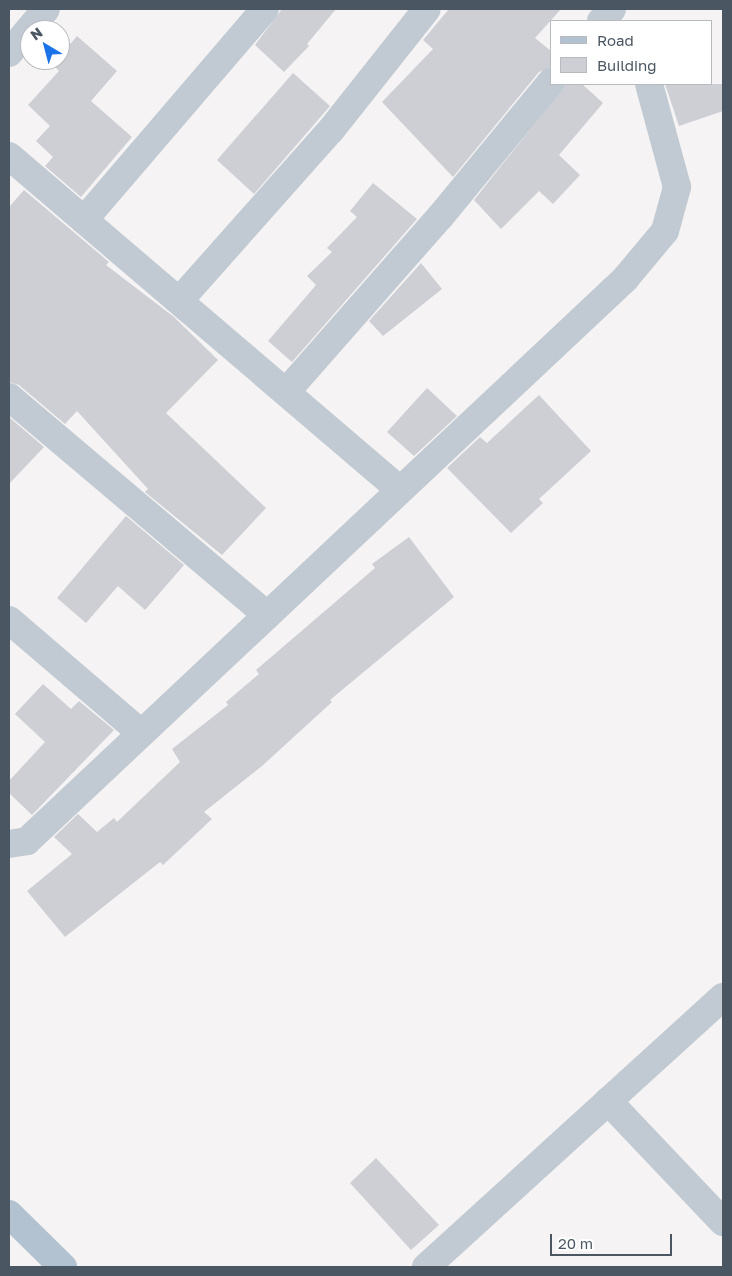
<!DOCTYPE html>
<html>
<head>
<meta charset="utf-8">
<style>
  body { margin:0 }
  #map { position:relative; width:732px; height:1276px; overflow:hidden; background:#f5f3f3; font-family:"Golos Text",sans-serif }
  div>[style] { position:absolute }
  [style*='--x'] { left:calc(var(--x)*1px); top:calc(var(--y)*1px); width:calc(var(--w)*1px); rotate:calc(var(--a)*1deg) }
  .building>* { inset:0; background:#cdcfd5 }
  .minor>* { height:28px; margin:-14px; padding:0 14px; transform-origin:14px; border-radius:14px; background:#c1cad2 }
  .major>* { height:28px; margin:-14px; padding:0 14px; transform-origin:14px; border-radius:14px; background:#b3c2d1 }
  span { translate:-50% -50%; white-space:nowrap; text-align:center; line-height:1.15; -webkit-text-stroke:4px #fff; paint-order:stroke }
  .frame { position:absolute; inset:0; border:10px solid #4a5661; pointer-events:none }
  .legend { position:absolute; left:550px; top:20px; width:162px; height:65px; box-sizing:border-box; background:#fff; border:1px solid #b7bbc0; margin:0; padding:6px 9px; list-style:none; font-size:15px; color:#4a5661 }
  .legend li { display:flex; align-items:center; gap:10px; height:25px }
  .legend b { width:25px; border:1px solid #b7bbc0 }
  .north { position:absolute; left:20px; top:20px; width:50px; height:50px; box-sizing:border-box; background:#fff; border:1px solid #b7bbc0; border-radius:50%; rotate:323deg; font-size:14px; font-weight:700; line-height:20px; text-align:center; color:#4a5661 }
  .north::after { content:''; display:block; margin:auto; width:18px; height:22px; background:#1a73e8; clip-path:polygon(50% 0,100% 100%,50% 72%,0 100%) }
  .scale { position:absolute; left:550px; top:1234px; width:122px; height:22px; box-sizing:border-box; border:2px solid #4a5661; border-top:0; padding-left:6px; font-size:15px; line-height:18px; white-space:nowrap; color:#4a5661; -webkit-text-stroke:4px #fff; paint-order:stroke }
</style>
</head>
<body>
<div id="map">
  <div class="building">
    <i style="clip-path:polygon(282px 9px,336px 9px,307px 44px,309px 46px,284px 72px,255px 45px)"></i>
    <i style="clip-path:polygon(449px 9px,561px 9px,535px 38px,551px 51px,551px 67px,539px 72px,453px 177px,382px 102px,433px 49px,423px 40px)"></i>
    <i style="clip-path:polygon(77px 36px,117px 71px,91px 101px,132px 137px,81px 197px,45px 166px,53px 157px,36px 141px,50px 126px,28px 105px,59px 71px,52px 64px,60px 60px,60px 56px)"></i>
    <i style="clip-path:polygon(293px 73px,330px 106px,254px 194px,217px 160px)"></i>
    <i style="clip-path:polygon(566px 84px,582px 84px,603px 103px,559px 155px,580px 175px,553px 204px,539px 191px,501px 229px,474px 200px)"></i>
    <i style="clip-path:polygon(665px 84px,723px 84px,723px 111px,679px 126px)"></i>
    <i style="clip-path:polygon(373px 183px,417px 219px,292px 362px,268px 341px,316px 285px,307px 276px,332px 252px,327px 248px,357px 217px,350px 211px)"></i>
    <i style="clip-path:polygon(24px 190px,109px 262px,106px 265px,174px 317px,218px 360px,166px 413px,266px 508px,222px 555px,145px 492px,148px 489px,77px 411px,65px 424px,19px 385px,9px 382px,9px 207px)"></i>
    <i style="clip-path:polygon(421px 263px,442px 289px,383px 336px,369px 321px)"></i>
    <i style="clip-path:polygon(427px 388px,457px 416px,414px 456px,387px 432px)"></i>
    <i style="clip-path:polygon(539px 395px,591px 451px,539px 499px,543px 503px,511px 533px,447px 468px,480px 437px,487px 443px)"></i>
    <i style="clip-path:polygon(9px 417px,44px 447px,9px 484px)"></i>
    <i style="clip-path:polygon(126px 516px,184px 565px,145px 610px,118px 586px,86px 623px,57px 598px)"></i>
    <i style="clip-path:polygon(409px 537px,454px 597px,330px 700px,332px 702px,262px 766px,204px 812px,212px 819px,163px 865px,160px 862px,65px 937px,27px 891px,72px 854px,54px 837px,78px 814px,97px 832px,114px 818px,117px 822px,180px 762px,172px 749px,228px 705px,226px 702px,259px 674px,256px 670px,375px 568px,372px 564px)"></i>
    <i style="clip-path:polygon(43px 684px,71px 709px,79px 701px,114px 730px,32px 815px,9px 793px,9px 781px,45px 742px,15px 714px)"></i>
    <i style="clip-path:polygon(376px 1158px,439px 1225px,411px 1250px,350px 1183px)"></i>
  </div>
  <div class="minor">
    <i style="--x:601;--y:21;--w:16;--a:-47"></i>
    <i style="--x:9;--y:53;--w:57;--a:-49.9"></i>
    <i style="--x:9;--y:156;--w:514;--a:40.5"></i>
    <i style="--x:84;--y:220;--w:278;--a:-49.4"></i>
    <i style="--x:179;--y:301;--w:229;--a:-48.4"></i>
    <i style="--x:331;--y:130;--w:154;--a:-51.6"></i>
    <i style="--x:286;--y:392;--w:233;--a:-48.7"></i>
    <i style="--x:440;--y:217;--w:175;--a:-50.6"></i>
    <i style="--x:9;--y:397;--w:338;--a:40.2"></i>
    <i style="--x:9;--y:620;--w:174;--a:40.6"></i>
    <i style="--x:9;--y:844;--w:18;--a:-9"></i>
    <i style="--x:27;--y:841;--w:821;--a:-43.22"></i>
    <i style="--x:625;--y:279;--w:62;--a:-50.2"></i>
    <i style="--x:665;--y:231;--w:46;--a:-74.7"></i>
    <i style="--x:677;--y:187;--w:107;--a:-105.2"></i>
    <i style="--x:608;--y:1101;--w:167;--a:46.5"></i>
    <i style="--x:426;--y:1267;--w:401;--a:-42.3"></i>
  </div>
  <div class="major">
    <i style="--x:9;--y:1214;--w:76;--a:44.5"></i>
  </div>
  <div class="frame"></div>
  <ul class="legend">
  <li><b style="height:6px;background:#b3c2d1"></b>Road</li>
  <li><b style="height:14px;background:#cdcfd5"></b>Building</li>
  </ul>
  <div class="north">N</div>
  <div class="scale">20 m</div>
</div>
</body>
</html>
